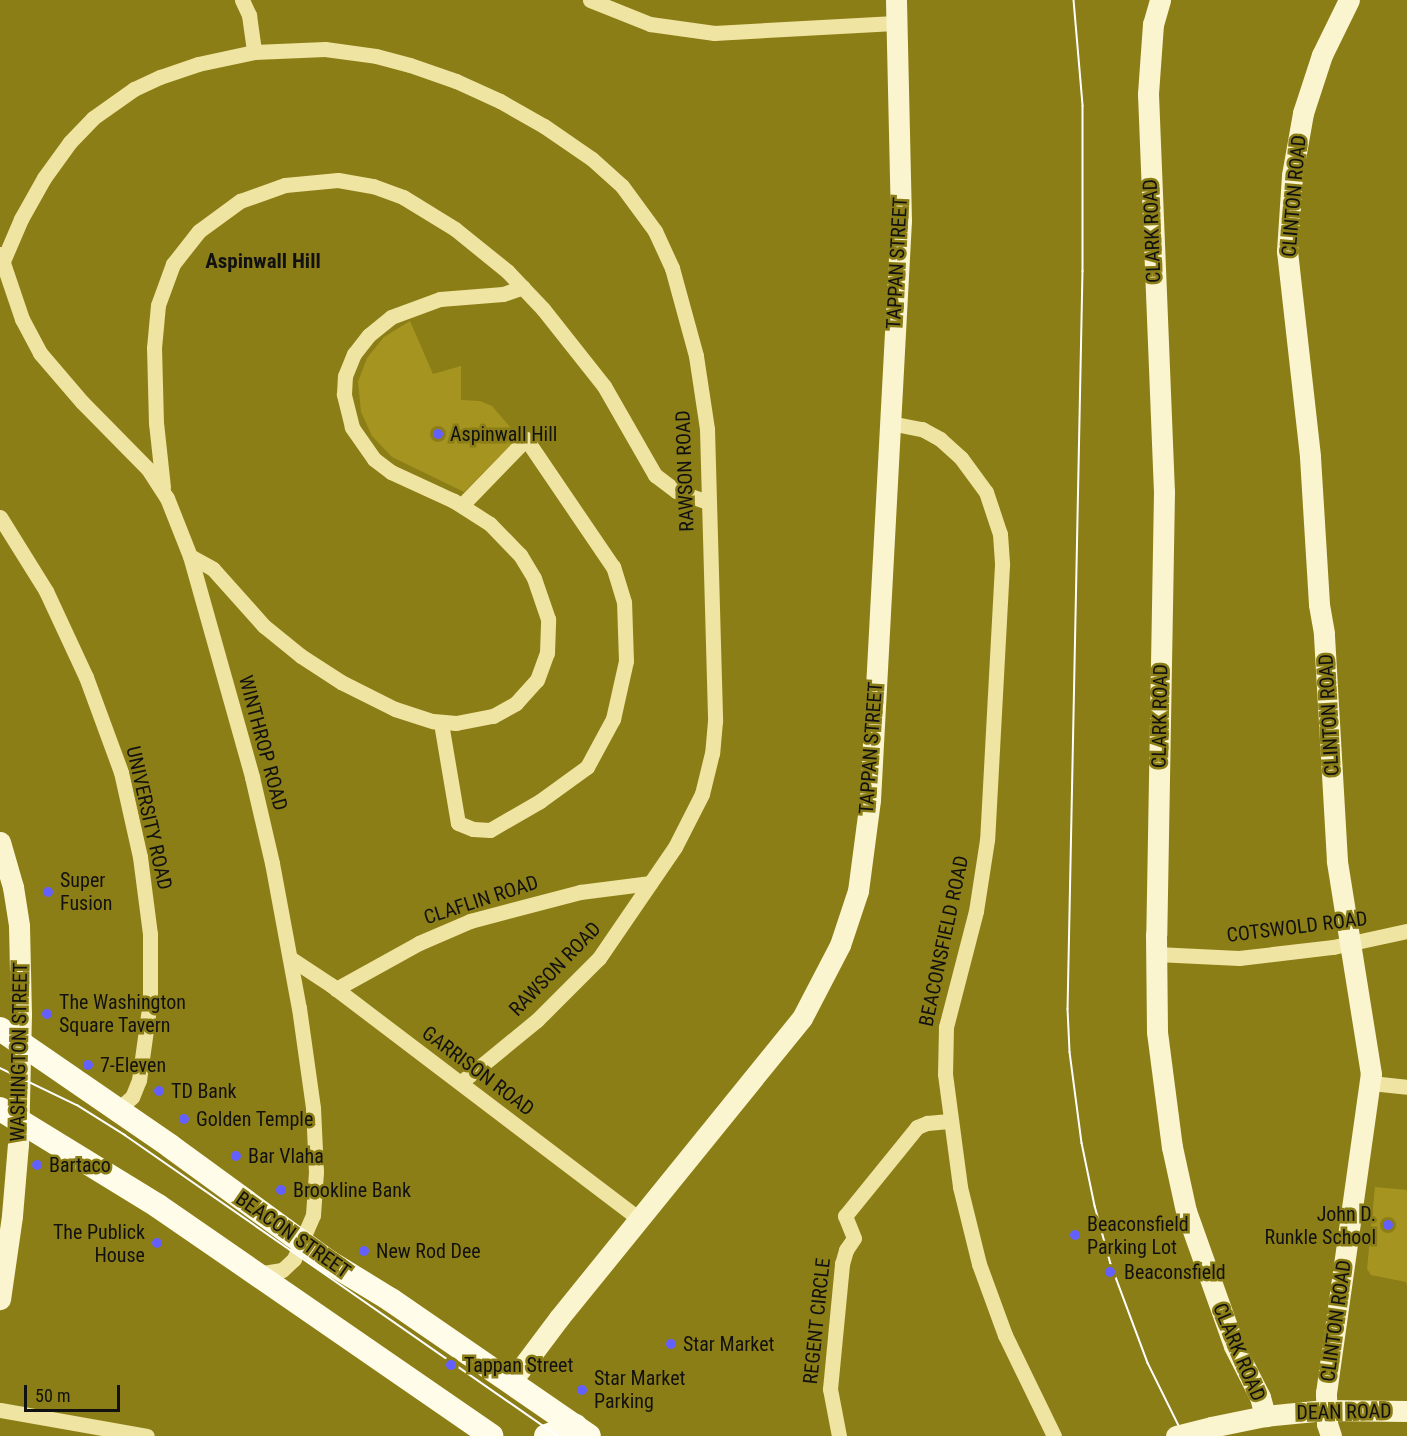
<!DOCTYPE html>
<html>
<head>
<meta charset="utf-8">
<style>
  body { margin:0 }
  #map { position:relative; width:1407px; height:1436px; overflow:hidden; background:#8c7e17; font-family:"Roboto Condensed",sans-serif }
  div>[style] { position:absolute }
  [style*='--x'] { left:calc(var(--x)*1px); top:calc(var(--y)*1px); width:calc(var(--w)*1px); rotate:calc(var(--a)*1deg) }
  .green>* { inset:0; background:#a59420 }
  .street>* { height:15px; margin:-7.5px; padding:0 7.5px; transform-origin:7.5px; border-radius:7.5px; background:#efe4a1 }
  .secondary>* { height:21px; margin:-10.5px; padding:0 10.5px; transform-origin:10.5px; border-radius:10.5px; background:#faf5ce }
  .primary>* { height:24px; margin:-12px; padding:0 12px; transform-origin:12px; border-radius:12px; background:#fffde9 }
  .tram>* { height:1.5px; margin:-0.75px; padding:0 0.75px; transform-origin:0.75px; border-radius:0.75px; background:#fff }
  .secondary-bridge>* { height:21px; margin:-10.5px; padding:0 10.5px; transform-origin:10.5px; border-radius:10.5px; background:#faf5ce }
  .dots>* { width:16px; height:16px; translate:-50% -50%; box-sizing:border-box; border:3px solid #8c7e17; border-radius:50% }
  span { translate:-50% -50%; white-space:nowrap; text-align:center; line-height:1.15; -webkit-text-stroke:5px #8c7e17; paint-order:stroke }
  .street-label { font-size:20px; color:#111 }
  .poi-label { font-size:20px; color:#111 }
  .left { translate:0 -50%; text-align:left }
  .right { translate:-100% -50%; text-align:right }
  .neighbourhood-label { font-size:21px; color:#111; font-weight:700 }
  .scale { position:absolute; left:24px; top:1385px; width:96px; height:27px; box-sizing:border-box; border:3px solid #111; border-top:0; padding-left:8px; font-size:18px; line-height:21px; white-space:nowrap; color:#111; -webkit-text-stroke:4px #8c7e17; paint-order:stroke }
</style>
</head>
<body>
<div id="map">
  <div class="green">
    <i style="clip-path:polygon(410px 321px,433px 374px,461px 366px,461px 400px,480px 401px,492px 406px,516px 434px,518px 438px,464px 492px,392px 457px,372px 436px,361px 412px,358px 382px,367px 358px,384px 337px)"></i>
    <i style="clip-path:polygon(1375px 1187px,1407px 1190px,1407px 1286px,1406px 1282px,1371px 1275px,1367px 1269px)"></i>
  </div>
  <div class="street">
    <i style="--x:242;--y:0;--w:17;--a:65"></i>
    <i style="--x:249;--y:15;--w:37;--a:82"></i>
    <i style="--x:254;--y:52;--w:71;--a:-2.4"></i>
    <i style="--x:325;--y:49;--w:51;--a:7.8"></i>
    <i style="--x:376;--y:56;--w:35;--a:15"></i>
    <i style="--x:410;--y:65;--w:49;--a:19.2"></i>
    <i style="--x:456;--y:81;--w:48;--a:24.4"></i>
    <i style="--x:500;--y:101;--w:51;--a:29.6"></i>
    <i style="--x:544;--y:126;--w:58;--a:34.5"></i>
    <i style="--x:592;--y:159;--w:40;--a:42"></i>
    <i style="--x:622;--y:186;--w:56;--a:53.7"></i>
    <i style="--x:655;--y:231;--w:41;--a:65.3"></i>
    <i style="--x:672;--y:268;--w:91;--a:74.7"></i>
    <i style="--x:696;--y:356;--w:74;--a:81.4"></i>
    <i style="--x:707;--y:429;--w:292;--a:88.4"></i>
    <i style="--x:715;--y:721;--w:32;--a:95"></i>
    <i style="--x:712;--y:753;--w:42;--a:103.7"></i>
    <i style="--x:702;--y:794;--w:59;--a:117"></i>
    <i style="--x:675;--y:847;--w:135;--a:124.4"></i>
    <i style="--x:599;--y:958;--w:88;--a:135"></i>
    <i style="--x:537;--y:1020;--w:99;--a:140.7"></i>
    <i style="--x:590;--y:0;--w:65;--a:21.8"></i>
    <i style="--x:650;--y:24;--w:65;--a:8"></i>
    <i style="--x:714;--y:33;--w:181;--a:-3.2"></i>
    <i style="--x:0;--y:254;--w:69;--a:71.3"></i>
    <i style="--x:22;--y:319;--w:38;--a:62"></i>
    <i style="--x:40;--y:353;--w:65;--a:49.4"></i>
    <i style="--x:82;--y:402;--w:94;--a:45.4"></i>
    <i style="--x:148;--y:469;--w:35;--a:57"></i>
    <i style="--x:167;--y:498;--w:62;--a:68.4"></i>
    <i style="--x:190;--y:556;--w:230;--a:74.3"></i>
    <i style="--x:252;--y:777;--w:88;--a:76.9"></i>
    <i style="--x:272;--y:863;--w:147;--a:79.5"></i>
    <i style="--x:299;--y:1008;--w:101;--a:82"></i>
    <i style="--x:313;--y:1108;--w:64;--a:87.3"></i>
    <i style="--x:316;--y:1172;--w:43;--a:94"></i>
    <i style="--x:313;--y:1215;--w:48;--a:113.4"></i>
    <i style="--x:294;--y:1259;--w:16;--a:137"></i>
    <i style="--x:282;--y:1270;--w:24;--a:171"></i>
    <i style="--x:3;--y:261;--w:46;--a:-66.8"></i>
    <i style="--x:21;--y:219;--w:47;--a:-60.7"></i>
    <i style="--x:44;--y:178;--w:44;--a:-54.2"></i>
    <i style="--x:70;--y:142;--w:33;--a:-46"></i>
    <i style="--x:93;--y:118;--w:50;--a:-35.3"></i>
    <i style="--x:134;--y:89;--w:29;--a:-25"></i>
    <i style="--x:160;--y:77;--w:40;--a:-18.9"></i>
    <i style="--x:198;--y:64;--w:57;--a:-12.1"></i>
    <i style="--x:890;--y:423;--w:33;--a:11"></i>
    <i style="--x:922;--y:429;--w:21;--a:29"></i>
    <i style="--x:940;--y:439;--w:28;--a:42"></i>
    <i style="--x:961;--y:458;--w:42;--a:53.7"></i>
    <i style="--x:986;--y:492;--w:44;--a:71.6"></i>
    <i style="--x:1000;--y:534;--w:31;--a:86"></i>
    <i style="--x:1002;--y:565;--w:275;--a:93.1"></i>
    <i style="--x:987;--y:840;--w:72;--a:98.8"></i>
    <i style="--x:976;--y:911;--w:120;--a:104.5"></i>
    <i style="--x:946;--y:1027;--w:47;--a:91.2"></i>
    <i style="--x:945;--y:1074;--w:114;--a:82.4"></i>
    <i style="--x:960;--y:1187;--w:79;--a:76.1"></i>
    <i style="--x:979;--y:1264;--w:76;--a:69.9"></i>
    <i style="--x:1005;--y:1335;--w:112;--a:64.1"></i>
    <i style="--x:163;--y:487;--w:64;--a:-96.2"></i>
    <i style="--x:156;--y:423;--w:75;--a:-91.5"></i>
    <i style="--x:154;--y:348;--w:43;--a:-84.7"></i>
    <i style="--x:158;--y:305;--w:44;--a:-69.9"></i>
    <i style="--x:173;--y:264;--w:42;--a:-51.8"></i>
    <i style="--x:199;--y:231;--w:51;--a:-36.2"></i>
    <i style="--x:240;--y:201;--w:48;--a:-19.6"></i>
    <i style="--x:285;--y:185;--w:53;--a:-5.4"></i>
    <i style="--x:338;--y:180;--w:36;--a:10"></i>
    <i style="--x:373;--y:186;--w:32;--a:20"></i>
    <i style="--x:403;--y:197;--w:61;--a:31.6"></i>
    <i style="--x:455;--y:229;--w:67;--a:38.9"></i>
    <i style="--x:507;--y:271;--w:52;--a:46.5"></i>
    <i style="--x:543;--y:309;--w:98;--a:51.6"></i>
    <i style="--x:604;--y:386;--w:103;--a:60.2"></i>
    <i style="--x:655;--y:475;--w:26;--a:37"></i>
    <i style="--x:676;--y:491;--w:34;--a:19"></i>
    <i style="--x:0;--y:517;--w:87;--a:58.1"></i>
    <i style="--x:46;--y:591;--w:95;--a:65.1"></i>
    <i style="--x:86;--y:677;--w:101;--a:69.8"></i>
    <i style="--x:121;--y:772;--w:87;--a:77.4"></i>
    <i style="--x:140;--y:857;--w:78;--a:82.6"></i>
    <i style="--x:150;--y:934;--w:67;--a:90"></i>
    <i style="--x:150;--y:1001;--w:80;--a:97.9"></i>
    <i style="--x:139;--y:1080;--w:18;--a:112"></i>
    <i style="--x:132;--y:1097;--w:20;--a:139"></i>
    <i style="--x:190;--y:556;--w:26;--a:29"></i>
    <i style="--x:213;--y:569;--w:76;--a:48.2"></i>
    <i style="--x:264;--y:626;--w:48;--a:39"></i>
    <i style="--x:301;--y:656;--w:48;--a:33"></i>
    <i style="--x:341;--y:682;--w:60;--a:26.6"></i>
    <i style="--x:395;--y:709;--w:40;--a:18"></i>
    <i style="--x:433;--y:721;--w:23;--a:5"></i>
    <i style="--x:456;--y:723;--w:38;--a:-11"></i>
    <i style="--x:493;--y:716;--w:26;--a:-29"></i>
    <i style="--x:516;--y:703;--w:31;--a:-48"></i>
    <i style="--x:537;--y:680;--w:29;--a:-70"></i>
    <i style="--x:547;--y:653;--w:34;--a:-88"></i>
    <i style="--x:548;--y:619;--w:43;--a:-108.9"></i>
    <i style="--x:534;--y:578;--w:27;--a:-121"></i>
    <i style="--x:520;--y:555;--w:43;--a:-134.1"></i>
    <i style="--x:490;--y:524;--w:43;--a:-147.4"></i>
    <i style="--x:454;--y:501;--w:69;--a:-155.3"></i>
    <i style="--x:391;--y:472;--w:21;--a:-143"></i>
    <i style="--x:374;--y:459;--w:39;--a:-125"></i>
    <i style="--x:352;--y:427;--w:34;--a:-104"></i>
    <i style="--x:344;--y:394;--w:18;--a:-87"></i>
    <i style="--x:345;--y:376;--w:24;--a:-68"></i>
    <i style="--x:354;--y:354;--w:24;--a:-52"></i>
    <i style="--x:369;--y:335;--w:28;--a:-39"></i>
    <i style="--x:391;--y:317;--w:52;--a:-20.2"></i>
    <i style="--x:440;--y:299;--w:63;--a:-4.5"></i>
    <i style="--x:503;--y:294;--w:21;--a:-19"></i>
    <i style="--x:441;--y:723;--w:101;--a:80.4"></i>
    <i style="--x:458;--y:823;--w:16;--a:22"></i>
    <i style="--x:473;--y:829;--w:17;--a:3"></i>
    <i style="--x:490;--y:830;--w:58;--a:-30.1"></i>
    <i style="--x:540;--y:801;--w:58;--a:-35.9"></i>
    <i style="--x:587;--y:767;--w:55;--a:-61.6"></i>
    <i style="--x:613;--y:719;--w:59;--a:-77.4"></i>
    <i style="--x:626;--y:661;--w:59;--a:-91.9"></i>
    <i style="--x:624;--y:602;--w:37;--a:-107"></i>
    <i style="--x:613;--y:567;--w:155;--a:-124.2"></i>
    <i style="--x:526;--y:439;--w:92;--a:134.1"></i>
    <i style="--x:1156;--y:954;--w:83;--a:2.8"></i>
    <i style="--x:1239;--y:958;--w:95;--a:-6.7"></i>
    <i style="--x:1333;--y:947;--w:76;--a:-12.2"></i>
    <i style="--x:290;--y:958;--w:49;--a:33.4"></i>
    <i style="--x:331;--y:985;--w:387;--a:37.2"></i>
    <i style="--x:336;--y:989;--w:95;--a:-29"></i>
    <i style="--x:419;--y:943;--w:56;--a:-23.3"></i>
    <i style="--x:470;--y:921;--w:114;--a:-14.8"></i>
    <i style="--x:580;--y:892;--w:71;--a:-7.3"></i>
    <i style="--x:1371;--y:1083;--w:36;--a:6"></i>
    <i style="--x:0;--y:1410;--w:149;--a:10"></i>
    <i style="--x:839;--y:1436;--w:48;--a:-100.8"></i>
    <i style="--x:830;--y:1389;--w:126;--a:-84.5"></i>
    <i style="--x:842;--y:1264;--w:15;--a:-74"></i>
    <i style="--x:846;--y:1250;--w:14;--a:-56"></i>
    <i style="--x:854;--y:1238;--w:24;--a:-112"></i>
    <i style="--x:845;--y:1216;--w:114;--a:-51"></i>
    <i style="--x:917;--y:1127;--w:11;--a:-22"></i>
    <i style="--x:927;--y:1123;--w:22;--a:-5"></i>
  </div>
  <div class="secondary">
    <i style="--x:1160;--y:0;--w:25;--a:106"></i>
    <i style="--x:1153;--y:24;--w:70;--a:94.1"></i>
    <i style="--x:1148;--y:94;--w:398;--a:87.7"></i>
    <i style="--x:1164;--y:492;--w:443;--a:91"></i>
    <i style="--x:1156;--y:935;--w:97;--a:89.4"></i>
    <i style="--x:1157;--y:1032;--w:116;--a:82.6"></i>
    <i style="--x:1172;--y:1147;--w:66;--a:77.7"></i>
    <i style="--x:1186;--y:1211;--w:143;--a:70.4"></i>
    <i style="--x:1234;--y:1346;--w:57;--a:63"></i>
    <i style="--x:1260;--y:1397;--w:20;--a:75"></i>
    <i style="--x:0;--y:842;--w:47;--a:73.9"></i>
    <i style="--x:13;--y:887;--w:39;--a:81"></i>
    <i style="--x:19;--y:926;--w:88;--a:88.7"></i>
    <i style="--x:21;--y:1014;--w:130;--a:91.3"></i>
    <i style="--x:18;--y:1144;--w:72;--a:94.8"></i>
    <i style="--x:12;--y:1216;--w:84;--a:98.2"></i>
    <i style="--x:511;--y:1382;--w:80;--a:-53.1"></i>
    <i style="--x:559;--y:1318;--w:386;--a:-51"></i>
    <i style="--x:802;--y:1018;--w:82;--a:-62.5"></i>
    <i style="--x:840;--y:945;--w:57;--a:-71.6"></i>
    <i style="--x:858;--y:891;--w:92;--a:-82.5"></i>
    <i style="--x:870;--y:800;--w:580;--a:-86.94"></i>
    <i style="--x:901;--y:221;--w:221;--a:-91.3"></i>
    <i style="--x:1211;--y:1427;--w:55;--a:-11.5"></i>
    <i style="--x:1265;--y:1416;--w:60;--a:-5.7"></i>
    <i style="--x:1325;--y:1410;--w:82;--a:0.7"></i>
    <i style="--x:1331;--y:1436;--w:13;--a:-108"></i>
    <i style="--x:1327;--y:1424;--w:31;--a:-92"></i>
    <i style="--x:1326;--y:1393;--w:322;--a:-82"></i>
    <i style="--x:1371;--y:1074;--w:216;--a:-99.1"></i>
    <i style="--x:1337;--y:861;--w:228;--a:-93.3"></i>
    <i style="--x:1324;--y:633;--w:29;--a:-100"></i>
    <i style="--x:1319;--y:604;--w:148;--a:-93.5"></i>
    <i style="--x:1310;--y:456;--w:206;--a:-96.4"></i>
    <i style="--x:1287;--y:251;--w:76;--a:-86.2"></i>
    <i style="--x:1292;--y:175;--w:63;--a:-79.9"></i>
    <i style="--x:1303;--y:113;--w:61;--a:-71.9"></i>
    <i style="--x:1322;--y:55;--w:61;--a:-63.9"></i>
  </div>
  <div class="primary">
    <i style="--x:0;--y:1029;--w:206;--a:34.5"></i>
    <i style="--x:170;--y:1146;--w:197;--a:36.1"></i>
    <i style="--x:329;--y:1262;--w:73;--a:31.5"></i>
    <i style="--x:391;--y:1300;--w:240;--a:34.5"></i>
    <i style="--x:0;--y:1109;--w:185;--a:31.5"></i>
    <i style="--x:158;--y:1206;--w:405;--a:34.6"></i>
    <i style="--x:546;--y:1436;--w:31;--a:-19"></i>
  </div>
  <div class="tram">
    <i style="--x:1074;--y:0;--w:106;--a:85.1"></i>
    <i style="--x:1083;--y:106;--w:165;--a:90"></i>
    <i style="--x:1083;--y:271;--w:738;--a:91.16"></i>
    <i style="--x:1068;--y:1009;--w:43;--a:87.3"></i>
    <i style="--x:1070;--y:1052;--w:92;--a:82.5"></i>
    <i style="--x:1082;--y:1143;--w:64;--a:78.3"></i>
    <i style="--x:1095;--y:1206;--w:60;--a:74.6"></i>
    <i style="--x:1111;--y:1264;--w:106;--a:69.5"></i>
    <i style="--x:1148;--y:1363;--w:81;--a:63.7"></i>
    <i style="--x:0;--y:1068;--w:85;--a:25.7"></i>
    <i style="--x:77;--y:1105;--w:57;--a:32"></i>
    <i style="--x:125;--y:1135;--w:527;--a:34.81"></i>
  </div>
  <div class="secondary-bridge">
    <i style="--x:1176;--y:1436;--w:36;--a:-14"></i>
  </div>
  <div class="dots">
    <i style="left:438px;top:434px;background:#645fff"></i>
    <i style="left:48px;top:892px;background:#645fff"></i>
    <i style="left:47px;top:1014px;background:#645fff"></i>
    <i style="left:88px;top:1065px;background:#645fff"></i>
    <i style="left:159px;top:1091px;background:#645fff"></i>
    <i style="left:184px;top:1119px;background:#645fff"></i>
    <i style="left:236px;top:1156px;background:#645fff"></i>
    <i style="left:37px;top:1165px;background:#645fff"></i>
    <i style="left:281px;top:1190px;background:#645fff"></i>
    <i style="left:1388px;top:1225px;background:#645fff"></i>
    <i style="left:1075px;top:1235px;background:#645fff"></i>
    <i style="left:157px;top:1243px;background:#645fff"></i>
    <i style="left:364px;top:1251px;background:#645fff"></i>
    <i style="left:1110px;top:1272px;background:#645fff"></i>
    <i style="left:671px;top:1344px;background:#645fff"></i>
    <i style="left:451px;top:1365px;background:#645fff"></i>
    <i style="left:582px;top:1390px;background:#645fff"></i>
  </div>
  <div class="street-label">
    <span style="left:1294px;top:196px;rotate:-85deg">CLINTON ROAD</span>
    <span style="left:1152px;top:231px;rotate:-92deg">CLARK ROAD</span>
    <span style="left:897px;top:263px;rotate:-87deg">TAPPAN STREET</span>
    <span style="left:685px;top:471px;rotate:-92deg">RAWSON ROAD</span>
    <span style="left:1329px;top:715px;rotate:-93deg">CLINTON ROAD</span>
    <span style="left:1160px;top:716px;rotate:-89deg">CLARK ROAD</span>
    <span style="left:263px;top:743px;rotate:75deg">WINTHROP ROAD</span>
    <span style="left:871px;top:748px;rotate:-86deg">TAPPAN STREET</span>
    <span style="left:149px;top:818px;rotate:77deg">UNIVERSITY ROAD</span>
    <span style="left:481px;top:900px;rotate:-18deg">CLAFLIN ROAD</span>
    <span style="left:1297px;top:927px;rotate:-7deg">COTSWOLD ROAD</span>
    <span style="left:944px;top:941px;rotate:-78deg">BEACONSFIELD ROAD</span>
    <span style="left:555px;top:969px;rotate:-46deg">RAWSON ROAD</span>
    <span style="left:19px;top:1052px;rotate:-89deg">WASHINGTON STREET</span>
    <span style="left:478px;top:1071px;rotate:37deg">GARRISON ROAD</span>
    <span style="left:293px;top:1235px;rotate:35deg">BEACON STREET</span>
    <span style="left:817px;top:1321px;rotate:-84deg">REGENT CIRCLE</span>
    <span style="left:1336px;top:1321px;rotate:-82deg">CLINTON ROAD</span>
    <span style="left:1239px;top:1352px;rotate:67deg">CLARK ROAD</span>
    <span style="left:1344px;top:1412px;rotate:-1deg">DEAN ROAD</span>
  </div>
  <div class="poi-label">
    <span class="left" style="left:450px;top:434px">Aspinwall Hill</span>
    <span class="left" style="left:60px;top:892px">Super<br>Fusion</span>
    <span class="left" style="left:59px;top:1014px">The Washington<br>Square Tavern</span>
    <span class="left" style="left:100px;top:1065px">7-Eleven</span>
    <span class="left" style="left:171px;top:1091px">TD Bank</span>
    <span class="left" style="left:196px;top:1119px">Golden Temple</span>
    <span class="left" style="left:248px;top:1156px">Bar Vlaha</span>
    <span class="left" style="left:49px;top:1165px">Bartaco</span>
    <span class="left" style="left:293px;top:1190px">Brookline Bank</span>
    <span class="right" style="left:1376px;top:1226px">John D.<br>Runkle School</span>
    <span class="left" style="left:1087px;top:1236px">Beaconsfield<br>Parking Lot</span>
    <span class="right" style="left:145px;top:1244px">The Publick<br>House</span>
    <span class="left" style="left:376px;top:1251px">New Rod Dee</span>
    <span class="left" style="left:1124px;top:1272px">Beaconsfield</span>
    <span class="left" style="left:683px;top:1344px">Star Market</span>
    <span class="left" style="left:464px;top:1365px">Tappan Street</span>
    <span class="left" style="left:594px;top:1390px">Star Market<br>Parking</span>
  </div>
  <div class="neighbourhood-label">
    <span style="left:263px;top:261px">Aspinwall Hill</span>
  </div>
  <div class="scale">50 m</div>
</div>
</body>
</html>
